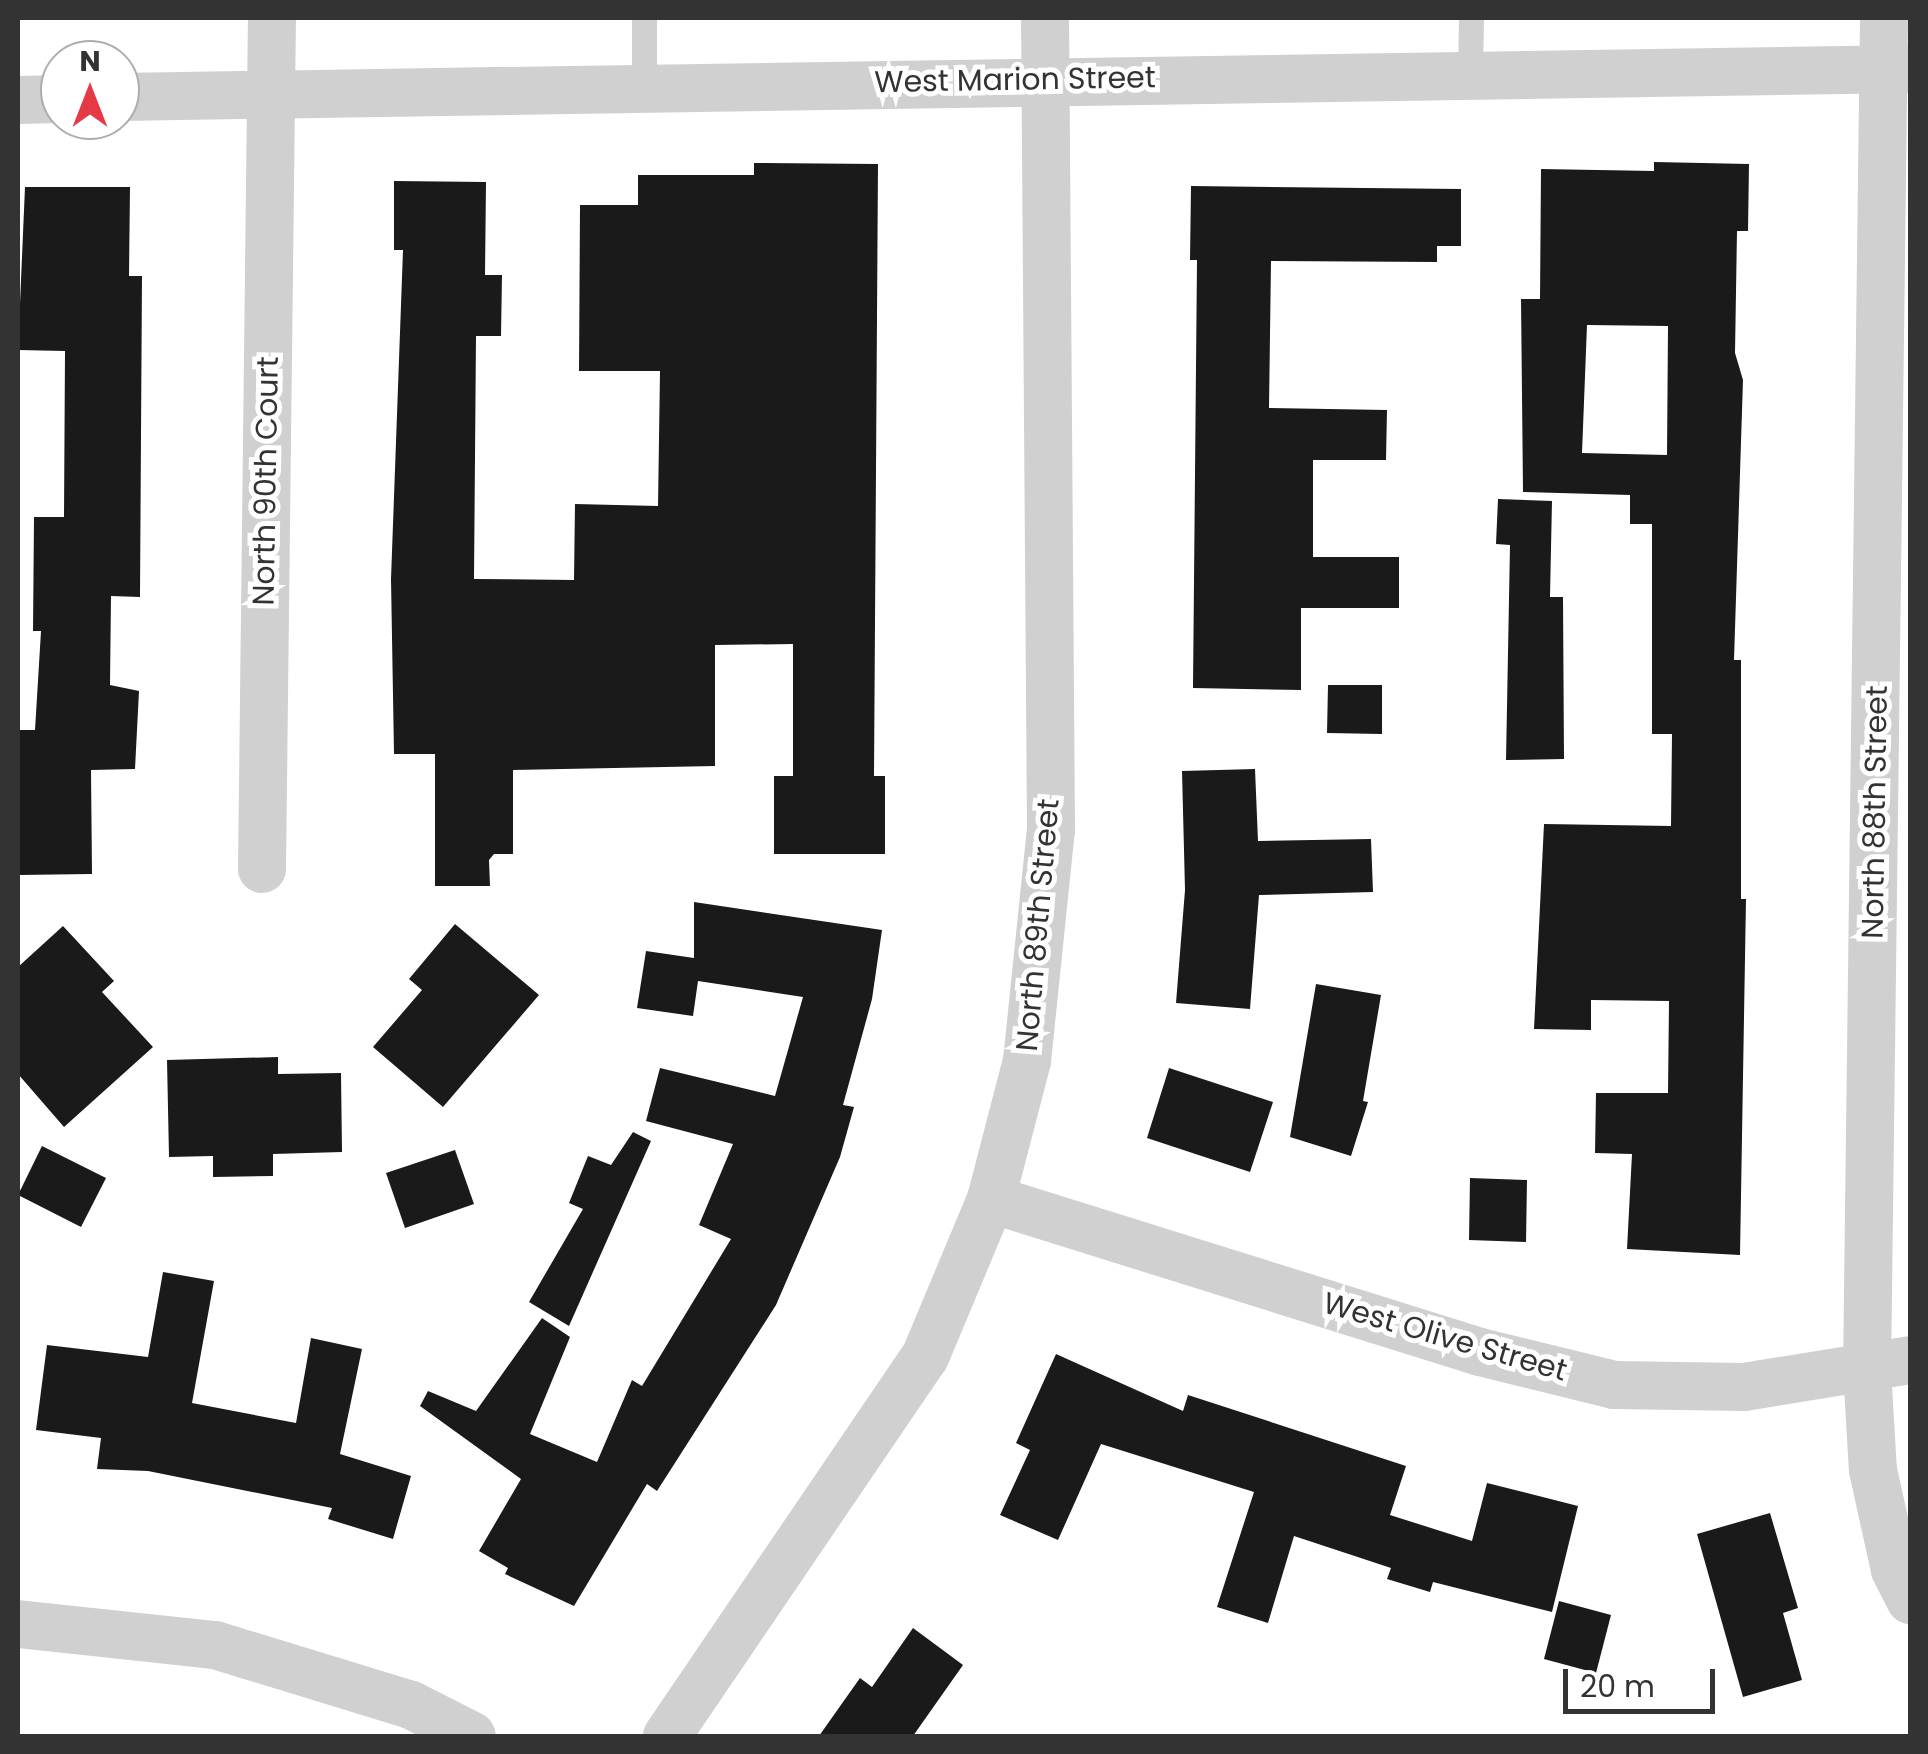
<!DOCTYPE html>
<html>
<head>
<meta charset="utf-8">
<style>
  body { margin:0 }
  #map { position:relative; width:1928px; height:1754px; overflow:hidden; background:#fff; font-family:Poppins,sans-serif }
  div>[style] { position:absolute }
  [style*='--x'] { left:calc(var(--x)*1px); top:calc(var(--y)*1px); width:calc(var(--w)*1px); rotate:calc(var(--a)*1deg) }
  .building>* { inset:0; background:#1a1a1a }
  .lane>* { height:25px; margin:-12.5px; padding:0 12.5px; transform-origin:12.5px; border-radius:12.5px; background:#d0d0d0 }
  .street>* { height:48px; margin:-24px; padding:0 24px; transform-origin:24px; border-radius:24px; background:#d0d0d0 }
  span { translate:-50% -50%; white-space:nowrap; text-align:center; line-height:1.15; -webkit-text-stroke:10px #fff; paint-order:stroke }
  .street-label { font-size:30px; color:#333 }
  .frame { position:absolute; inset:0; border:20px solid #333; pointer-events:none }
  .north { position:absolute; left:40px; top:40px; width:100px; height:100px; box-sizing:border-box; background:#fff; border:2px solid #adadad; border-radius:50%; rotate:0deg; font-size:28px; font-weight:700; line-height:40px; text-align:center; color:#333 }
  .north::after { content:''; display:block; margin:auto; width:35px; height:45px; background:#e63946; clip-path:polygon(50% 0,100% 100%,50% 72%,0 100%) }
  .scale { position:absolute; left:1563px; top:1669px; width:152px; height:45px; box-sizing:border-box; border:5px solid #333; border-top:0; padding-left:12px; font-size:30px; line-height:35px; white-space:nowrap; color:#333; -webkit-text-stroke:8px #fff; paint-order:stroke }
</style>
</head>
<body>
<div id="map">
  <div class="building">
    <i style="clip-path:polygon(evenodd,1654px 162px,1749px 164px,1748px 231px,1737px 231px,1735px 353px,1743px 380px,1734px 660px,1741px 660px,1741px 899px,1746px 899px,1740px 1255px,1627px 1249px,1632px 1154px,1595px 1153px,1596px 1093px,1668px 1093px,1669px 1001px,1591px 1000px,1591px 1030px,1534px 1029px,1544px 824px,1671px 826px,1672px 734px,1652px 734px,1652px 524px,1630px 524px,1630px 495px,1523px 492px,1521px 299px,1540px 299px,1541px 169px,1654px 171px,1654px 162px,1587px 325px,1668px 326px,1667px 455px,1582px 453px,1587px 325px)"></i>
    <i style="clip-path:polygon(754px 163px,878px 164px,874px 776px,885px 776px,885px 854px,774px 854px,774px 776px,793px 776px,793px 644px,715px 645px,715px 766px,513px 770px,513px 854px,494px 854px,489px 860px,490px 886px,435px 886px,435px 754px,394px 754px,391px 579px,403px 250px,394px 250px,394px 181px,486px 182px,485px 275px,502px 275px,501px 336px,476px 336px,474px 579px,574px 580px,575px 504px,658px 506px,660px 371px,579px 371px,580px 205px,638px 205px,638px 175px,754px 175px)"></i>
    <i style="clip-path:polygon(1191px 186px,1461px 189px,1461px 246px,1437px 246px,1437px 262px,1271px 261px,1269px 408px,1387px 410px,1386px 460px,1313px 460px,1313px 557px,1399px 557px,1399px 608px,1301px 608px,1301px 690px,1193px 688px,1197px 260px,1190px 260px)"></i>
    <i style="clip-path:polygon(25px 187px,130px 187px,129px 276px,142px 276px,140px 597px,111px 596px,110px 685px,139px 691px,135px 769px,91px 770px,92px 874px,18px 875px,19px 730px,35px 730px,41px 631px,33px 631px,34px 517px,64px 517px,65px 351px,18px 350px)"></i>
    <i style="clip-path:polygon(1498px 499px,1552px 501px,1550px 597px,1563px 597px,1564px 759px,1506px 760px,1510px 545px,1496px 544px)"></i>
    <i style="clip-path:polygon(1328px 685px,1382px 685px,1382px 734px,1327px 733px)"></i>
    <i style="clip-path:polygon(1255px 769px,1258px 841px,1371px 839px,1373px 892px,1259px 895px,1250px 1009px,1176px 1003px,1185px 890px,1182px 771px)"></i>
    <i style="clip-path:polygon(694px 902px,882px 930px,872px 999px,843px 1105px,854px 1107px,840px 1157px,776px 1305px,657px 1491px,647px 1484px,574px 1606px,505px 1574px,508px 1568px,479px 1551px,521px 1479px,420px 1406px,428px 1391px,476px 1411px,542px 1318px,570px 1337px,530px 1434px,597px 1462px,632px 1380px,642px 1386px,731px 1239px,699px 1225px,733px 1144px,646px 1121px,660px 1068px,775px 1096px,803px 997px,698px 981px,693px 1016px,637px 1008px,646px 951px,694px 958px)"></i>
    <i style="clip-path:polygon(455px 924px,539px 995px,443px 1107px,373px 1047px,422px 990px,409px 979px)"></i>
    <i style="clip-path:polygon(63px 926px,114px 981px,102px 992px,153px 1047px,64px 1127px,18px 1074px,18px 967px)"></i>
    <i style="clip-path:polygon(1316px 984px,1381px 995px,1363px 1101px,1368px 1102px,1351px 1156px,1290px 1137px)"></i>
    <i style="clip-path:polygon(278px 1057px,278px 1074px,341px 1073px,342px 1152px,273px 1154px,273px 1176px,213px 1177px,213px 1156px,169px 1157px,167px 1060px)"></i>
    <i style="clip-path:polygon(1169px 1068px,1273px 1102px,1250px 1172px,1147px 1138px)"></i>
    <i style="clip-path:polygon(633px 1132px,651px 1141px,569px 1326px,529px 1302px,583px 1209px,569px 1203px,588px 1156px,611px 1165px)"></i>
    <i style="clip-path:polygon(42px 1146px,106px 1178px,81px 1227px,18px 1195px)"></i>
    <i style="clip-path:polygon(455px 1150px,474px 1204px,405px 1228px,386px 1173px)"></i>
    <i style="clip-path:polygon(1470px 1178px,1527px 1180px,1526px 1242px,1469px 1240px)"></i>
    <i style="clip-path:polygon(163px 1272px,214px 1281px,192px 1403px,296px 1423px,311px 1338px,362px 1349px,340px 1454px,411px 1476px,393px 1539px,328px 1519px,332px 1508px,148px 1471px,97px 1469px,101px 1438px,36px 1430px,47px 1345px,148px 1357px)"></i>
    <i style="clip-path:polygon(1056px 1354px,1183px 1411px,1188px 1395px,1406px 1466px,1390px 1515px,1472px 1541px,1487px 1483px,1578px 1506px,1552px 1612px,1433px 1582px,1430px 1592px,1387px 1579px,1391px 1568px,1294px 1536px,1268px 1623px,1217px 1607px,1254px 1492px,1101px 1444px,1058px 1540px,1000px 1515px,1030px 1450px,1016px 1443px)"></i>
    <i style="clip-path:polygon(1770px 1513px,1798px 1608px,1783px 1613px,1802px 1680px,1743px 1697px,1697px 1534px)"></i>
    <i style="clip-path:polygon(1559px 1601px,1611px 1615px,1596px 1673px,1544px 1659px)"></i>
    <i style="clip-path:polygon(913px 1628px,963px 1665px,913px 1736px,819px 1736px,860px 1678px,872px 1687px)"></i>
  </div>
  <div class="lane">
    <i style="--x:1470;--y:76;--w:58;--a:-89"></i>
    <i style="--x:644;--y:87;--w:69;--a:-90"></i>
  </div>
  <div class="street">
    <i style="--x:1884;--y:18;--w:1352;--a:90.72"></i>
    <i style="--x:1867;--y:1370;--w:100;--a:86.6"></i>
    <i style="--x:1873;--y:1470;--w:102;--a:77.6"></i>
    <i style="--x:1895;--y:1570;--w:34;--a:63"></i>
    <i style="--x:120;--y:97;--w:1790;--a:-0.9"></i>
    <i style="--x:18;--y:100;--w:42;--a:-1.4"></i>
    <i style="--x:262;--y:869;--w:851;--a:-89.33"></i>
    <i style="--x:991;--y:1199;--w:512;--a:17.37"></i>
    <i style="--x:1480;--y:1352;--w:138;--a:13.8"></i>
    <i style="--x:1614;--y:1385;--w:130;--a:0.9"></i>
    <i style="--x:1744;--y:1387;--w:168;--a:-9.2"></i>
    <i style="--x:18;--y:1624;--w:198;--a:6.1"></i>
    <i style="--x:215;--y:1645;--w:205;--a:17"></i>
    <i style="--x:411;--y:1705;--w:68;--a:26.9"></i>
    <i style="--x:667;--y:1736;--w:458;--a:-55.8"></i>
    <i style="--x:925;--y:1357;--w:171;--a:-67.3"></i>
    <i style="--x:991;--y:1199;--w:143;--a:-75.4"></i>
    <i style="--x:1027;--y:1061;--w:232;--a:-84.1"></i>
    <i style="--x:1051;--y:830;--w:812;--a:-90.42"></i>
  </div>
  <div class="street-label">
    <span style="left:1015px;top:80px;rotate:-1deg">West Marion Street</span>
    <span style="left:266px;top:481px;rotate:-89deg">North 90th Court</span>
    <span style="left:1875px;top:812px;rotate:-89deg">North 88th Street</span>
    <span style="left:1038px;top:925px;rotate:-85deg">North 89th Street</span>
    <span style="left:1445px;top:1337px;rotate:16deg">West Olive Street</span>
  </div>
  <div class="frame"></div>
  <div class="north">N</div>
  <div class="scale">20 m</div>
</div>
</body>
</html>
